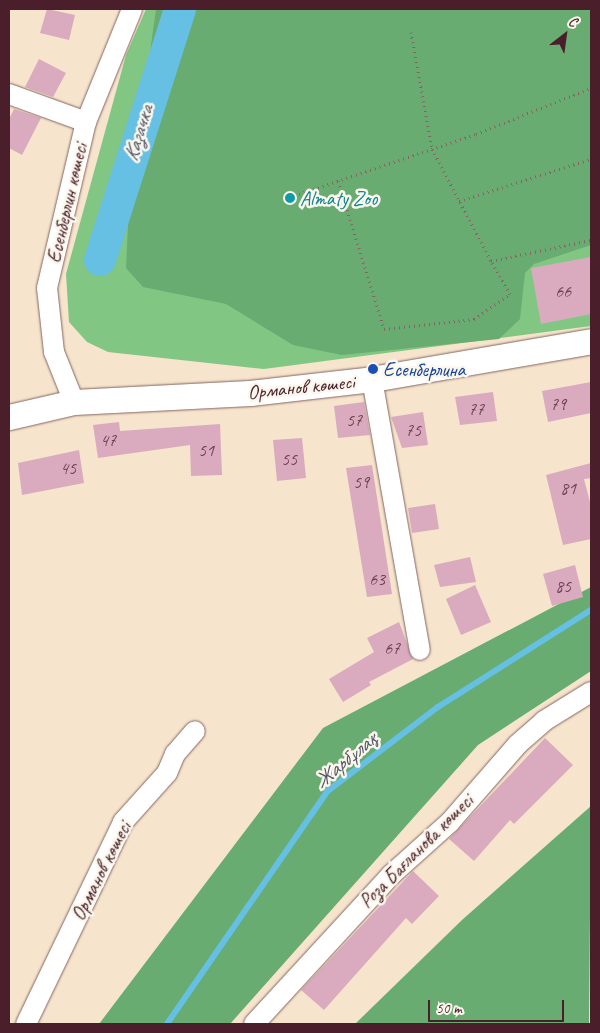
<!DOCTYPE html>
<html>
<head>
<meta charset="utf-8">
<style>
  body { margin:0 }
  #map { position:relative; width:600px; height:1033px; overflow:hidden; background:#f6e4cc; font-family:Caveat,sans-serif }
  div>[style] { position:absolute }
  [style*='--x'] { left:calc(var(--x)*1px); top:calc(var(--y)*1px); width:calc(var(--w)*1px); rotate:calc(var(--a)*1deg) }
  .green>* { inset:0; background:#81c783 }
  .forest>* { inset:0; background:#68ac71 }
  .stream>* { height:5.5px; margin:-2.75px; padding:0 2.75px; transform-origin:2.75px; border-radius:2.75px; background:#65c0e3 }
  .river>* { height:32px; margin:-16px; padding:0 16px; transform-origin:16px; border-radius:16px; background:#65c0e3 }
  .building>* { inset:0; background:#daabbf }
  .path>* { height:3px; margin-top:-1.5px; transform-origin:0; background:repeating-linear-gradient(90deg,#866463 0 1px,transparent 0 5px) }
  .roads { filter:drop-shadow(0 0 1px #866463) drop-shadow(0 0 1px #866463) }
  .minor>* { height:20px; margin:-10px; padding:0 10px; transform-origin:10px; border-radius:10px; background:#fff }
  .tertiary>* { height:25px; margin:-12.5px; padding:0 12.5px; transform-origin:12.5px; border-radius:12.5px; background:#fff }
  .dots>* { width:14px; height:14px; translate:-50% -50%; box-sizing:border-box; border:2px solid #fbf7ec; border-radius:50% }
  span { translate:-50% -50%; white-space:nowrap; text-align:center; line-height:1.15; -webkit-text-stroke:5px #fbf7ec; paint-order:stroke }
  .number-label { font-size:18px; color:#6e4250 }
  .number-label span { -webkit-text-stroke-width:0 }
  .culture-label { font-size:20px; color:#0d838f }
  .left { translate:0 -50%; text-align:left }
  .street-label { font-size:20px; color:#4a1f2b }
  .transit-label { font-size:20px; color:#164399 }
  .water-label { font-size:21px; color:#53576b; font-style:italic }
  .frame { position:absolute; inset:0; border:10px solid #4a1f2b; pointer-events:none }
  .north { position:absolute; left:540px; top:10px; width:50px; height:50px; -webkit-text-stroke:4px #fbf7ec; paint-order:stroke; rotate:30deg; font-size:14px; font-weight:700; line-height:20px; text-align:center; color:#4a1f2b }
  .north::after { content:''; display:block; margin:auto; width:18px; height:22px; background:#4a1f2b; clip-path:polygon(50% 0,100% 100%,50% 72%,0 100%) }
  .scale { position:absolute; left:428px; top:1000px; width:136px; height:22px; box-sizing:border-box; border:2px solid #4a1f2b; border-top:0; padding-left:6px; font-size:15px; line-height:18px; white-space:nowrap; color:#4a1f2b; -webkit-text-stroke:4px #fbf7ec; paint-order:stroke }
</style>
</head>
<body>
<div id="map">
  <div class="green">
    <i style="clip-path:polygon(146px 9px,591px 9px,591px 326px,264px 369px,108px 352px,87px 342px,69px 322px,66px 274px,126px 55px)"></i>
  </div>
  <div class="forest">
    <i style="clip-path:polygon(156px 9px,591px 9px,591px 245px,534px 264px,525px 273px,520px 319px,499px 339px,342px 355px,293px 345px,226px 304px,143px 287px,126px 268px,129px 203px)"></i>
    <i style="clip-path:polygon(591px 587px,591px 671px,478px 745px,230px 1024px,99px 1024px,323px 728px)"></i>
    <i style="clip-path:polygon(591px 806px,589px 1024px,355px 1024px,462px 920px)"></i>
  </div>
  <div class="stream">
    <i style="--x:167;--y:1024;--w:283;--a:-55.4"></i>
    <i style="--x:328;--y:791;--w:138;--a:-37.4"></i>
    <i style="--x:438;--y:707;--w:181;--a:-32.4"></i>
  </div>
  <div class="river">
    <i style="--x:100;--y:260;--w:263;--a:-72.3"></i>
  </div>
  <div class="building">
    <i style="clip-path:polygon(47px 9px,75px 15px,69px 40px,40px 33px)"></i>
    <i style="clip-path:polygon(39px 59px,66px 73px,53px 97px,25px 87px)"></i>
    <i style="clip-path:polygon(14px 109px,41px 118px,22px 155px,9px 148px,9px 119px)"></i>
    <i style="clip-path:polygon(591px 257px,591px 314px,541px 324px,531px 268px)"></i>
    <i style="clip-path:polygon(591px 382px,591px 413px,548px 422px,542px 391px)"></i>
    <i style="clip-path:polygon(493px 392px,497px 421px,460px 425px,455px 397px)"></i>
    <i style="clip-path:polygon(364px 402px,370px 435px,338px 438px,334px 406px)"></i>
    <i style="clip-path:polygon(423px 412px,428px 445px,402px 448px,391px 417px)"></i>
    <i style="clip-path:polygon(119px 422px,120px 431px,220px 424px,222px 475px,191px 476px,190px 445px,98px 458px,93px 425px)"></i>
    <i style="clip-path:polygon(302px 438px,306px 478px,277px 481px,273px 440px)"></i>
    <i style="clip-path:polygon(79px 450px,84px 483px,22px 495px,18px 463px)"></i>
    <i style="clip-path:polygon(591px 463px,591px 478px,584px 479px,591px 506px,591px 539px,563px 545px,546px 475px)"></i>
    <i style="clip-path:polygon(372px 465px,392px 594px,367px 597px,346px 468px)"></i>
    <i style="clip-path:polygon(435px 504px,439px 529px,412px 533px,408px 508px)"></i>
    <i style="clip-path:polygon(470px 557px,476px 582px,440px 587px,434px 565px)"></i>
    <i style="clip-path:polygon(575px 565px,583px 597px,552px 606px,543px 574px)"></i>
    <i style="clip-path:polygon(475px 585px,491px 622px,461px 635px,446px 599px)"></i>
    <i style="clip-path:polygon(399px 622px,413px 659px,369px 682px,371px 685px,343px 702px,329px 679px,374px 652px,367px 638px)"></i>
    <i style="clip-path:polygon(545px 738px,573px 765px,514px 824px,510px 820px,474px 861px,449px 839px)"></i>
    <i style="clip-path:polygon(413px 871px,439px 896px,412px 924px,406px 918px,324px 1010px,301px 990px)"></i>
  </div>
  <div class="path">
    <i style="--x:411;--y:32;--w:119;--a:79.8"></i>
    <i style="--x:432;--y:149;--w:127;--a:62.2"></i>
    <i style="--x:491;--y:261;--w:102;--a:-11.9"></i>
    <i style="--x:338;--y:181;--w:155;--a:72.7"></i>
    <i style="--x:384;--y:329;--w:91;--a:-6.3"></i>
    <i style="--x:474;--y:319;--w:44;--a:-34.8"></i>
    <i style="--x:510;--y:294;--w:38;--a:-120"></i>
    <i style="--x:299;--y:194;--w:187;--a:-18.7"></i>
    <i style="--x:476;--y:134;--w:124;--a:-21.8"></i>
    <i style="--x:459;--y:201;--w:139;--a:-17.7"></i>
  </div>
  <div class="roads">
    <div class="minor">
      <i style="--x:9;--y:94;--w:82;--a:20"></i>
      <i style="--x:372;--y:379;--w:275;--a:80"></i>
      <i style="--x:74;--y:402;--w:54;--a:-111.8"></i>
      <i style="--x:54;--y:352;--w:64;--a:-96.2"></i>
      <i style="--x:47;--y:288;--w:171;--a:-76.8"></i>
      <i style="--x:86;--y:122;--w:122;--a:-67.8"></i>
      <i style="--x:26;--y:1024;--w:224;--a:-64.3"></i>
      <i style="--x:123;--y:822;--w:66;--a:-48.1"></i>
      <i style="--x:167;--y:773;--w:21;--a:-67"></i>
      <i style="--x:175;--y:754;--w:30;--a:-49"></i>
      <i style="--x:254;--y:1024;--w:202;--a:-47.4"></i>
      <i style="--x:391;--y:875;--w:79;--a:-41.9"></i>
      <i style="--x:450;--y:822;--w:103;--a:-48.9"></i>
      <i style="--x:518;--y:744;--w:35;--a:-41"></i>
      <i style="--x:544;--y:721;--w:55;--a:-31.7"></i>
    </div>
    <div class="tertiary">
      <i style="--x:9;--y:417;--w:67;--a:-13"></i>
      <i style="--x:74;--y:402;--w:176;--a:-2.9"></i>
      <i style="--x:250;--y:393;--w:123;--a:-6.5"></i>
      <i style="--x:372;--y:379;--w:222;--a:-9.8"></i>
    </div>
  </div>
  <div class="dots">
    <i style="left:290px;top:198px;background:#0f9aa8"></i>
    <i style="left:373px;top:369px;background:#1a4fb4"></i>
  </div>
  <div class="number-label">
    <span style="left:563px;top:291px">66</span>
    <span style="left:558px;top:404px">79</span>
    <span style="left:476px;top:409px">77</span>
    <span style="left:354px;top:420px">57</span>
    <span style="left:413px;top:430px">75</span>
    <span style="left:108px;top:440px">47</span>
    <span style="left:206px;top:450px">51</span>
    <span style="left:289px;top:459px">55</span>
    <span style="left:68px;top:468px">45</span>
    <span style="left:361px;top:482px">59</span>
    <span style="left:568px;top:488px">81</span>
    <span style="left:377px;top:579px">63</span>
    <span style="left:563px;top:586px">85</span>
    <span style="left:392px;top:648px">67</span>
  </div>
  <div class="culture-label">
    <span class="left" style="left:300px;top:198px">Almaty Zoo</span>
  </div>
  <div class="street-label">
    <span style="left:67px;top:203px;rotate:-77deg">Есенберлин көшесі</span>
    <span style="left:301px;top:387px;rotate:-6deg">Орманов көшесі</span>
    <span style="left:416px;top:851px;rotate:-45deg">Роза Бағланова көшесі</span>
    <span style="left:101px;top:871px;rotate:-63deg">Орманов көшесі</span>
  </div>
  <div class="transit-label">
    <span class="left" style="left:383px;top:369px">Есенберлина</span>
  </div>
  <div class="water-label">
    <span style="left:138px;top:133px;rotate:-73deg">Казачка</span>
    <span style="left:345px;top:760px;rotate:-40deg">Жарбұлақ</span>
  </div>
  <div class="frame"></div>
  <div class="north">С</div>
  <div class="scale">50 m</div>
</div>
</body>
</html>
